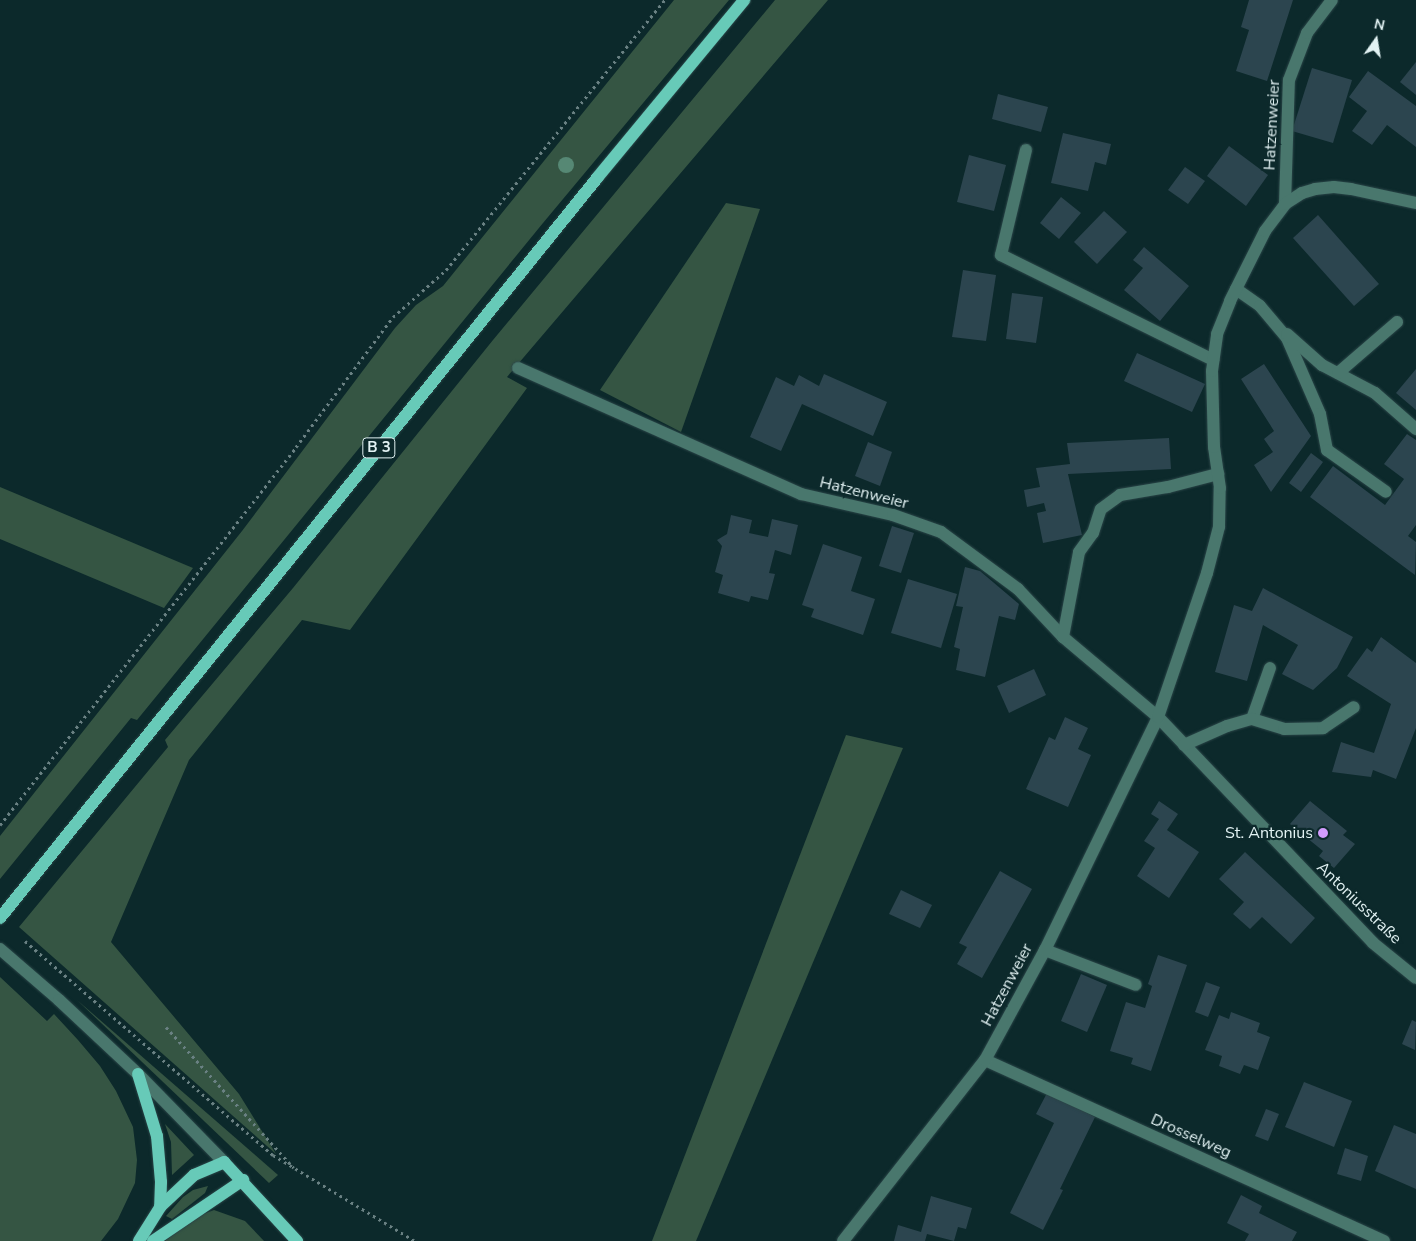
<!DOCTYPE html>
<html>
<head>
<meta charset="utf-8">
<style>
  body { margin:0 }
  #map { position:relative; width:1416px; height:1241px; overflow:hidden; background:#0c292b; font-family:"Nunito Sans",sans-serif }
  div>[style] { position:absolute }
  [style*='--x'] { left:calc(var(--x)*1px); top:calc(var(--y)*1px); width:calc(var(--w)*1px); rotate:calc(var(--a)*1deg) }
  .green>* { inset:0; background:#355543 }
  .building>* { inset:0; background:#2c454f }
  .path>* { height:3px; margin-top:-1.5px; transform-origin:0; background:repeating-linear-gradient(90deg,#6a8183 0 2.5px,transparent 0 6.5px) }
  .roads { filter:drop-shadow(0 0 1px #2a4547) drop-shadow(0 0 1px #2a4547) }
  .minor>* { height:12px; margin:-6px; padding:0 6px; transform-origin:6px; border-radius:6px; background:#49776d }
  .major>* { height:12px; margin:-6px; padding:0 6px; transform-origin:6px; border-radius:6px; background:#67cab8 }
  .trees>* { width:16px; height:16px; margin:-8px; border-radius:50%; background:#568874 }
  .dots>* { width:14px; height:14px; translate:-50% -50%; box-sizing:border-box; border:2px solid #0c292b; border-radius:50% }
  span { translate:-50% -50%; white-space:nowrap; text-align:center; line-height:1.15; -webkit-text-stroke:4.5px #0c292b; paint-order:stroke }
  .shield-label span { padding:1px 4px; background:#0c292b; border:1px solid; border-radius:4px; -webkit-text-stroke-width:0 }
  .shield-label { font-size:15px; color:#e2f2f3; font-weight:700 }
  .street-label { font-size:16px; color:#e2f2f3 }
  .poi-label { font-size:16px; color:#e2f2f3 }
  .right { translate:-100% -50%; text-align:right }
  .north { position:absolute; left:1351px; top:15px; width:50px; height:50px; -webkit-text-stroke:4px #0c292b; paint-order:stroke; rotate:13deg; font-size:14px; font-weight:700; line-height:20px; text-align:center; color:#e2f2f3 }
  .north::after { content:''; display:block; margin:auto; width:18px; height:22px; background:#e2f2f3; clip-path:polygon(50% 0,100% 100%,50% 72%,0 100%) }
</style>
</head>
<body>
<div id="map">
  <div class="green">
    <i style="clip-path:polygon(674px 0,729px 0,543px 223px,137px 720px,131px 718px,0 879px,0 836px,242px 531px,395px 328px,416px 305px,443px 286px)"></i>
    <i style="clip-path:polygon(775px 0,828px 0,507px 377px,527px 388px,350px 630px,302px 620px,189px 760px,111px 942px,239px 1094px,276px 1154px,19px 927px,168px 747px,165px 740px,293px 588px,493px 340px)"></i>
    <i style="clip-path:polygon(726px 203px,760px 209px,681px 432px,600px 390px)"></i>
    <i style="clip-path:polygon(0 487px,193px 568px,164px 608px,0 539px)"></i>
    <i style="clip-path:polygon(846px 735px,903px 748px,696px 1241px,652px 1241px)"></i>
    <i style="clip-path:polygon(0 977px,47px 1021px,54px 1014px,78px 1040px,100px 1066px,116px 1091px,133px 1127px,137px 1160px,135px 1183px,118px 1219px,101px 1241px,0 1241px)"></i>
    <i style="clip-path:polygon(77px 1000px,278px 1175px,269px 1183px)"></i>
    <i style="clip-path:polygon(165px 1124px,194px 1155px,172px 1175px,171px 1142px)"></i>
    <i style="clip-path:polygon(208px 1186px,205px 1193px,172px 1219px,166px 1216px,183px 1197px,193px 1190px)"></i>
    <i style="clip-path:polygon(214px 1210px,245px 1221px,264px 1241px,165px 1241px,195px 1217px)"></i>
  </div>
  <div class="building">
    <i style="clip-path:polygon(1249px 0,1293px 0,1267px 81px,1236px 71px,1249px 30px,1241px 27px)"></i>
    <i style="clip-path:polygon(1416px 62px,1416px 95px,1400px 82px)"></i>
    <i style="clip-path:polygon(1312px 68px,1352px 80px,1333px 143px,1292px 131px)"></i>
    <i style="clip-path:polygon(1368px 71px,1416px 106px,1416px 147px,1387px 125px,1372px 145px,1352px 131px,1367px 111px,1349px 97px)"></i>
    <i style="clip-path:polygon(998px 94px,1048px 107px,1041px 132px,992px 119px)"></i>
    <i style="clip-path:polygon(1063px 133px,1111px 144px,1106px 165px,1095px 162px,1088px 191px,1051px 183px)"></i>
    <i style="clip-path:polygon(1229px 146px,1268px 175px,1246px 206px,1207px 176px)"></i>
    <i style="clip-path:polygon(969px 155px,1006px 165px,994px 211px,957px 202px)"></i>
    <i style="clip-path:polygon(1185px 167px,1205px 181px,1188px 204px,1168px 190px)"></i>
    <i style="clip-path:polygon(1061px 197px,1081px 213px,1059px 239px,1040px 223px)"></i>
    <i style="clip-path:polygon(1104px 211px,1127px 232px,1097px 264px,1074px 242px)"></i>
    <i style="clip-path:polygon(1318px 215px,1379px 284px,1354px 306px,1293px 238px)"></i>
    <i style="clip-path:polygon(1144px 247px,1189px 286px,1160px 321px,1124px 290px,1143px 268px,1133px 260px)"></i>
    <i style="clip-path:polygon(963px 270px,996px 275px,986px 341px,952px 337px)"></i>
    <i style="clip-path:polygon(1012px 293px,1043px 297px,1036px 343px,1006px 339px)"></i>
    <i style="clip-path:polygon(1137px 353px,1205px 384px,1192px 412px,1124px 381px)"></i>
    <i style="clip-path:polygon(1264px 364px,1311px 436px,1271px 492px,1254px 465px,1273px 452px,1264px 439px,1274px 431px,1241px 379px)"></i>
    <i style="clip-path:polygon(1416px 369px,1416px 410px,1396px 393px)"></i>
    <i style="clip-path:polygon(824px 374px,887px 402px,873px 436px,802px 404px,781px 451px,750px 437px,776px 377px,794px 386px,799px 375px,819px 386px)"></i>
    <i style="clip-path:polygon(1407px 434px,1416px 440px,1416px 525px,1408px 536px,1416px 542px,1415px 575px,1310px 497px,1333px 466px,1385px 505px,1404px 479px,1384px 464px)"></i>
    <i style="clip-path:polygon(1169px 438px,1171px 469px,1068px 474px,1082px 535px,1043px 543px,1037px 513px,1046px 511px,1044px 503px,1027px 507px,1024px 490px,1040px 487px,1036px 468px,1070px 464px,1067px 443px)"></i>
    <i style="clip-path:polygon(868px 442px,892px 452px,880px 486px,855px 476px)"></i>
    <i style="clip-path:polygon(1311px 453px,1323px 462px,1301px 492px,1289px 483px)"></i>
    <i style="clip-path:polygon(731px 515px,752px 520px,749px 533px,768px 537px,772px 519px,798px 525px,791px 555px,775px 550px,769px 573px,775px 574px,768px 600px,751px 596px,749px 602px,718px 593px,723px 575px,715px 572px,722px 546px,717px 540px,727px 534px)"></i>
    <i style="clip-path:polygon(892px 526px,914px 533px,901px 573px,879px 566px)"></i>
    <i style="clip-path:polygon(823px 544px,862px 557px,851px 591px,875px 599px,863px 635px,811px 617px,814px 609px,802px 605px)"></i>
    <i style="clip-path:polygon(965px 567px,980px 571px,1019px 604px,1015px 620px,999px 616px,985px 677px,956px 670px,960px 649px,954px 647px,963px 607px,956px 606px)"></i>
    <i style="clip-path:polygon(908px 579px,957px 594px,941px 648px,891px 633px)"></i>
    <i style="clip-path:polygon(1263px 588px,1353px 637px,1337px 668px,1313px 690px,1282px 674px,1298px 645px,1263px 625px,1247px 681px,1215px 672px,1234px 605px,1252px 611px)"></i>
    <i style="clip-path:polygon(1381px 637px,1416px 663px,1416px 728px,1396px 779px,1373px 770px,1371px 777px,1332px 772px,1341px 742px,1374px 753px,1391px 704px,1347px 676px,1367px 648px,1372px 652px)"></i>
    <i style="clip-path:polygon(1034px 669px,1046px 695px,1009px 713px,997px 686px)"></i>
    <i style="clip-path:polygon(1065px 717px,1088px 728px,1078px 749px,1091px 755px,1068px 807px,1026px 789px,1049px 737px,1055px 740px)"></i>
    <i style="clip-path:polygon(1159px 801px,1178px 814px,1167px 830px,1199px 852px,1169px 898px,1137px 876px,1155px 848px,1144px 841px,1159px 819px,1151px 814px)"></i>
    <i style="clip-path:polygon(1310px 801px,1347px 831px,1343px 835px,1355px 844px,1334px 868px,1319px 856px,1323px 851px,1290px 824px)"></i>
    <i style="clip-path:polygon(1245px 852px,1315px 918px,1291px 944px,1262px 917px,1250px 929px,1233px 914px,1244px 902px,1219px 879px)"></i>
    <i style="clip-path:polygon(1000px 871px,1032px 889px,982px 978px,957px 964px,967px 947px,959px 943px)"></i>
    <i style="clip-path:polygon(901px 890px,932px 905px,920px 928px,889px 914px)"></i>
    <i style="clip-path:polygon(1158px 955px,1187px 965px,1151px 1071px,1131px 1064px,1133px 1058px,1110px 1051px,1126px 1002px,1145px 1008px,1152px 986px,1148px 984px)"></i>
    <i style="clip-path:polygon(1081px 974px,1107px 985px,1087px 1032px,1061px 1021px)"></i>
    <i style="clip-path:polygon(1206px 982px,1220px 987px,1208px 1017px,1195px 1012px)"></i>
    <i style="clip-path:polygon(1231px 1012px,1260px 1023px,1257px 1032px,1270px 1037px,1258px 1070px,1244px 1065px,1240px 1074px,1219px 1066px,1222px 1056px,1205px 1050px,1219px 1015px,1229px 1019px)"></i>
    <i style="clip-path:polygon(1412px 1020px,1416px 1022px,1415px 1050px,1402px 1044px)"></i>
    <i style="clip-path:polygon(1304px 1082px,1352px 1101px,1334px 1147px,1285px 1127px)"></i>
    <i style="clip-path:polygon(1047px 1093px,1095px 1117px,1060px 1189px,1063px 1190px,1043px 1230px,1010px 1213px,1054px 1123px,1036px 1114px)"></i>
    <i style="clip-path:polygon(1266px 1109px,1279px 1114px,1268px 1141px,1255px 1136px)"></i>
    <i style="clip-path:polygon(1394px 1125px,1416px 1134px,1416px 1189px,1375px 1171px)"></i>
    <i style="clip-path:polygon(1345px 1148px,1368px 1156px,1361px 1181px,1337px 1174px)"></i>
    <i style="clip-path:polygon(1241px 1195px,1262px 1206px,1259px 1213px,1297px 1232px,1292px 1241px,1245px 1241px,1249px 1234px,1227px 1223px)"></i>
    <i style="clip-path:polygon(931px 1196px,972px 1208px,966px 1229px,958px 1227px,954px 1241px,927px 1234px,925px 1241px,894px 1241px,898px 1225px,921px 1232px)"></i>
  </div>
  <div class="path">
    <i style="--x:0;--y:825;--w:480;--a:-51.9"></i>
    <i style="--x:296;--y:447;--w:162;--a:-53.3"></i>
    <i style="--x:393;--y:317;--w:71;--a:-41.6"></i>
    <i style="--x:446;--y:270;--w:348;--a:-51"></i>
    <i style="--x:25;--y:941;--w:328;--a:40.8"></i>
    <i style="--x:273;--y:1155;--w:166;--a:31.2"></i>
    <i style="--x:166;--y:1027;--w:190;--a:47.8"></i>
  </div>
  <div class="roads">
    <div class="minor">
      <i style="--x:1026;--y:150;--w:108;--a:103.4"></i>
      <i style="--x:1001;--y:255;--w:237;--a:26.3"></i>
      <i style="--x:1285;--y:204;--w:124;--a:-88.2"></i>
      <i style="--x:1289;--y:80;--w:50;--a:-69"></i>
      <i style="--x:1307;--y:33;--w:41;--a:-52.9"></i>
      <i style="--x:1236;--y:289;--w:29;--a:35"></i>
      <i style="--x:1260;--y:306;--w:42;--a:49.8"></i>
      <i style="--x:1287;--y:338;--w:83;--a:66.5"></i>
      <i style="--x:1320;--y:414;--w:37;--a:79"></i>
      <i style="--x:1327;--y:450;--w:72;--a:35.4"></i>
      <i style="--x:1287;--y:334;--w:47;--a:41.5"></i>
      <i style="--x:1322;--y:365;--w:60;--a:27.8"></i>
      <i style="--x:1375;--y:393;--w:55;--a:41.3"></i>
      <i style="--x:518;--y:368;--w:310;--a:24"></i>
      <i style="--x:801;--y:494;--w:94;--a:12.9"></i>
      <i style="--x:893;--y:515;--w:51;--a:19.5"></i>
      <i style="--x:941;--y:532;--w:96;--a:36.5"></i>
      <i style="--x:1018;--y:589;--w:66;--a:46.8"></i>
      <i style="--x:1063;--y:637;--w:124;--a:40.1"></i>
      <i style="--x:1158;--y:717;--w:312;--a:46.4"></i>
      <i style="--x:1373;--y:943;--w:55;--a:39.1"></i>
      <i style="--x:1338;--y:373;--w:78;--a:-40.8"></i>
      <i style="--x:1063;--y:637;--w:86;--a:-79.3"></i>
      <i style="--x:1079;--y:552;--w:24;--a:-54"></i>
      <i style="--x:1093;--y:533;--w:25;--a:-72"></i>
      <i style="--x:1101;--y:509;--w:24;--a:-36"></i>
      <i style="--x:1120;--y:495;--w:49;--a:-9.5"></i>
      <i style="--x:1168;--y:487;--w:52;--a:-14.6"></i>
      <i style="--x:1252;--y:719;--w:54;--a:-70.6"></i>
      <i style="--x:1184;--y:745;--w:47;--a:-23.8"></i>
      <i style="--x:1227;--y:726;--w:26;--a:-16"></i>
      <i style="--x:1252;--y:719;--w:34;--a:17"></i>
      <i style="--x:1284;--y:729;--w:39;--a:-1"></i>
      <i style="--x:1323;--y:728;--w:37;--a:-34"></i>
      <i style="--x:0;--y:949;--w:78;--a:40.8"></i>
      <i style="--x:59;--y:1000;--w:108;--a:43.1"></i>
      <i style="--x:138;--y:1074;--w:123;--a:45.7"></i>
      <i style="--x:1045;--y:950;--w:97;--a:21"></i>
      <i style="--x:985;--y:1060;--w:438;--a:24.4"></i>
      <i style="--x:843;--y:1241;--w:230;--a:-51.9"></i>
      <i style="--x:985;--y:1060;--w:125;--a:-61.4"></i>
      <i style="--x:1045;--y:950;--w:259;--a:-64.1"></i>
      <i style="--x:1158;--y:717;--w:152;--a:-71.2"></i>
      <i style="--x:1207;--y:573;--w:48;--a:-75.4"></i>
      <i style="--x:1219;--y:527;--w:39;--a:-89"></i>
      <i style="--x:1220;--y:488;--w:41;--a:-98.3"></i>
      <i style="--x:1214;--y:447;--w:76;--a:-91.5"></i>
      <i style="--x:1212;--y:371;--w:37;--a:-82"></i>
      <i style="--x:1217;--y:334;--w:35;--a:-68"></i>
      <i style="--x:1230;--y:301;--w:78;--a:-63.4"></i>
      <i style="--x:1265;--y:231;--w:34;--a:-53"></i>
      <i style="--x:1285;--y:204;--w:20;--a:-33"></i>
      <i style="--x:1302;--y:193;--w:14;--a:-17"></i>
      <i style="--x:1315;--y:189;--w:19;--a:-6"></i>
      <i style="--x:1334;--y:187;--w:17;--a:7"></i>
      <i style="--x:1351;--y:189;--w:66;--a:12.2"></i>
    </div>
    <div class="major">
      <i style="--x:0;--y:918;--w:951;--a:-51.1"></i>
      <i style="--x:597;--y:178;--w:231;--a:-50.4"></i>
      <i style="--x:138;--y:1074;--w:65;--a:73"></i>
      <i style="--x:157;--y:1136;--w:46;--a:85"></i>
      <i style="--x:161;--y:1182;--w:25;--a:92"></i>
      <i style="--x:139;--y:1241;--w:40;--a:-58"></i>
      <i style="--x:160;--y:1207;--w:47;--a:-43.3"></i>
      <i style="--x:194;--y:1175;--w:33;--a:-23"></i>
      <i style="--x:224;--y:1162;--w:108;--a:47.3"></i>
      <i style="--x:153;--y:1241;--w:109;--a:-34.1"></i>
    </div>
  </div>
  <div class="trees">
    <i style="left:566px;top:165px"></i>
  </div>
  <div class="dots">
    <i style="left:1323px;top:833px;background:#d29cfd"></i>
  </div>
  <div class="shield-label">
    <span style="left:379px;top:448px">B 3</span>
  </div>
  <div class="street-label">
    <span style="left:1272px;top:125px;rotate:-87deg">Hatzenweier</span>
    <span style="left:864px;top:493px;rotate:14deg">Hatzenweier</span>
    <span style="left:1359px;top:903px;rotate:44deg">Antoniusstraße</span>
    <span style="left:1007px;top:985px;rotate:-62deg">Hatzenweier</span>
    <span style="left:1191px;top:1136px;rotate:24deg">Drosselweg</span>
  </div>
  <div class="poi-label">
    <span class="right" style="left:1313px;top:833px">St. Antonius</span>
  </div>
  <div class="north">N</div>
</div>
</body>
</html>
